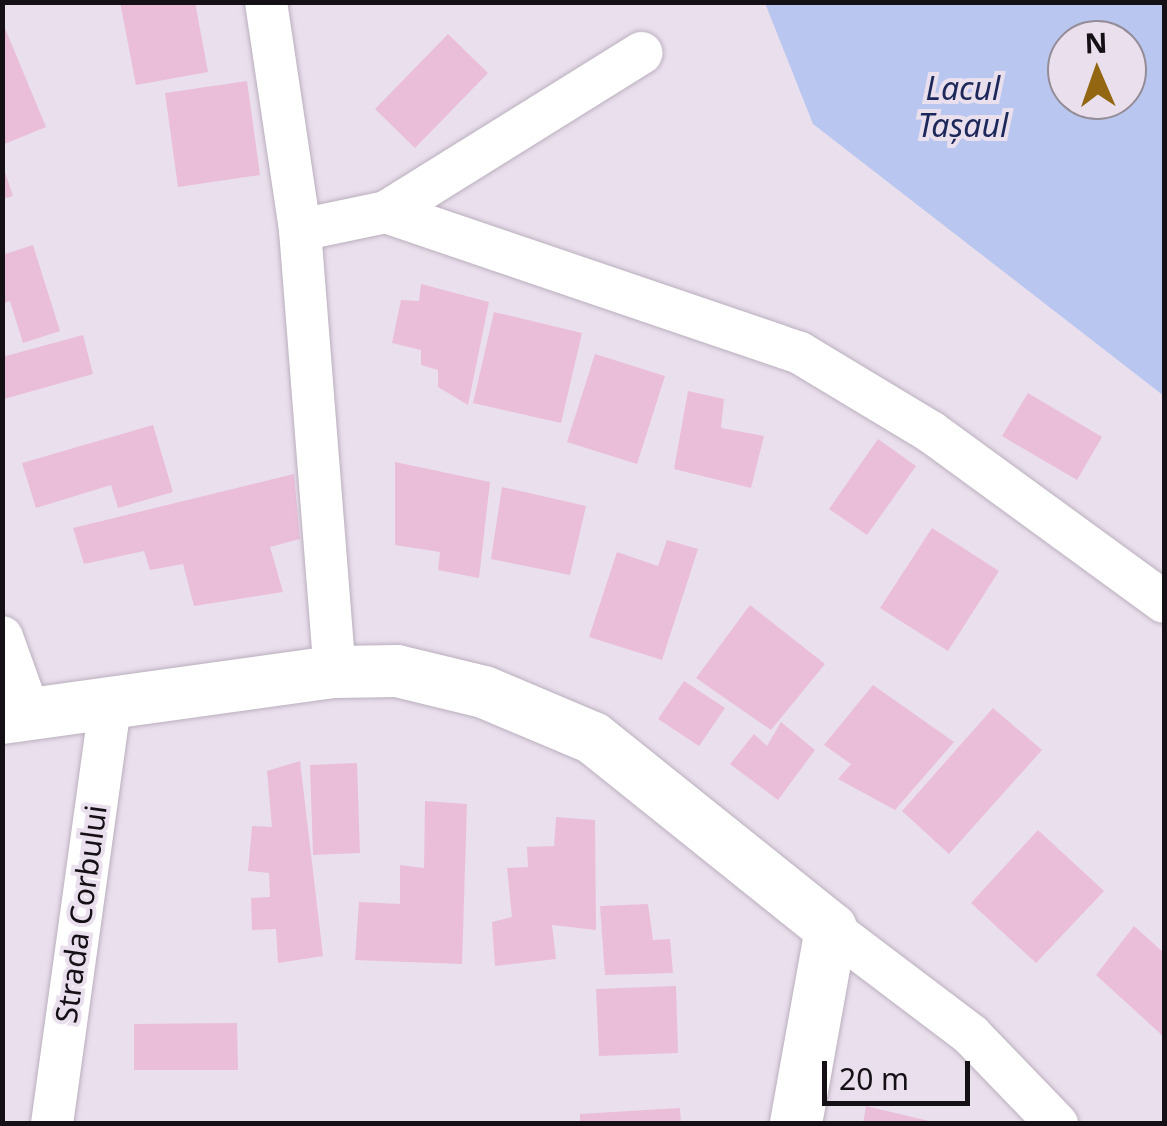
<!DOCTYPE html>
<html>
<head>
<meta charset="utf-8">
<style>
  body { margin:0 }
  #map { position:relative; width:1167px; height:1126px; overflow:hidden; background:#eadfed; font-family:"Noto Sans",sans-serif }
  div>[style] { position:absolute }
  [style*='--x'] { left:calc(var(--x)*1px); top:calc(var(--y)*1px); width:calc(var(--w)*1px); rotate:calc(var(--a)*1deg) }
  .water>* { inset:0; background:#b9c7f0 }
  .building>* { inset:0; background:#eabed8 }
  .roads { filter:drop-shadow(0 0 2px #baafbd) drop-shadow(0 0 2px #baafbd) }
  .minor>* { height:42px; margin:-21px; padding:0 21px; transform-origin:21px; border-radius:21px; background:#fff }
  .tertiary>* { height:52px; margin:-26px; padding:0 26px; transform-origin:26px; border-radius:26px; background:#fff }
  span { translate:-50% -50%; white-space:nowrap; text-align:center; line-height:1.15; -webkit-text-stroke:8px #eadfed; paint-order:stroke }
  .street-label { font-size:30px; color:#141015 }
  .water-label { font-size:32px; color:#1d285a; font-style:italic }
  .frame { position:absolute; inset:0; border:5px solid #141015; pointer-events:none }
  .north { position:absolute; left:1047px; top:20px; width:100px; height:100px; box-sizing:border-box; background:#eadfed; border:2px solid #948c97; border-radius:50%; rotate:358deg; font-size:28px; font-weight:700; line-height:40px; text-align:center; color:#141015 }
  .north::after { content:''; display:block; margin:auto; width:35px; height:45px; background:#936712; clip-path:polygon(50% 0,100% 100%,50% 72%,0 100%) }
  .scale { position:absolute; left:822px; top:1061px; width:148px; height:45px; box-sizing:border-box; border:5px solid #141015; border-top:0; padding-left:12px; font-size:30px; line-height:35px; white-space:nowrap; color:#141015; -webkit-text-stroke:8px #eadfed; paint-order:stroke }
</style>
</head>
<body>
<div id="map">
  <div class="water">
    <i style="clip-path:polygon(evenodd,765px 3px,1164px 3px,1164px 396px,813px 124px,765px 3px,1067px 40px,1127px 40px,1127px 100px,1067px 100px,1067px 40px)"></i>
  </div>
  <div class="building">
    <i style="clip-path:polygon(120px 2px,195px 2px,208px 72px,136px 85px)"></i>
    <i style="clip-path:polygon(2px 21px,46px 127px,2px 145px)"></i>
    <i style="clip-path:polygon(448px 34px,488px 73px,415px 148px,375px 109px)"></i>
    <i style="clip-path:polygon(247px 81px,260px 175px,178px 187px,165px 93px)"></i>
    <i style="clip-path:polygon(2px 163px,13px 196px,2px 199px)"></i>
    <i style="clip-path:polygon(33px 245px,60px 331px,23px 343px,10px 301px,2px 304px,2px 255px)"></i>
    <i style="clip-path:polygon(421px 284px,489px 302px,468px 405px,438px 387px,438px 370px,421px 365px,421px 350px,392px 343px,401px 300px,419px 301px)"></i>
    <i style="clip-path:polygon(494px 312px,582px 333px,561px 423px,473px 403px)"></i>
    <i style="clip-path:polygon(83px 335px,93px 374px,4px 399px,2px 357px)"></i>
    <i style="clip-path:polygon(595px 354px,665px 376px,637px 464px,567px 442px)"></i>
    <i style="clip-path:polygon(688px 391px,724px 399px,721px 428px,764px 436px,751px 488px,674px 469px)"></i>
    <i style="clip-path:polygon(1028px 393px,1102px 437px,1077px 480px,1002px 436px)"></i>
    <i style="clip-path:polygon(153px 425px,173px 492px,118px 508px,111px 485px,36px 508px,22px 463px)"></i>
    <i style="clip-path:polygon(878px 439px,916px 466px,867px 535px,829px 509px)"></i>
    <i style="clip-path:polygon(395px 462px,490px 482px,479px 578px,438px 570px,440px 552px,395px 545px)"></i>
    <i style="clip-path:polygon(294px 474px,300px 539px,270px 547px,283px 592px,194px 606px,183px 564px,150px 570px,144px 551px,84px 564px,73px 528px)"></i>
    <i style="clip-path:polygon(502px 487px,586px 506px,570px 575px,491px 559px)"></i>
    <i style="clip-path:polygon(932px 528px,999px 571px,948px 651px,880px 608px)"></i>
    <i style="clip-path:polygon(667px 540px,698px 549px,662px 660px,589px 637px,617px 552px,658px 566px)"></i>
    <i style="clip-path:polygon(750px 605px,825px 664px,771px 730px,696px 678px)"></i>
    <i style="clip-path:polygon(684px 681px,725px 708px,699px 746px,658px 719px)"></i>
    <i style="clip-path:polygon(873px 685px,954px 742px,895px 810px,838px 779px,851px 764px,824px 745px)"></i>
    <i style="clip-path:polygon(993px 708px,1042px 750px,949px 854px,902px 811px)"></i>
    <i style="clip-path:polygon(781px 722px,815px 750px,778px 800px,730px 764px,754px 734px,767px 746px)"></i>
    <i style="clip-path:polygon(300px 761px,323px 956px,278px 963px,276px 929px,252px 930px,251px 898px,270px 897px,269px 873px,248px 871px,252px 826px,272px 827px,267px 771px)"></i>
    <i style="clip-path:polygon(357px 763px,360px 853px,313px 855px,310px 765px)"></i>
    <i style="clip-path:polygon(425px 801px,467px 804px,462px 964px,355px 960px,359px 902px,400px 904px,400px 865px,424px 868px)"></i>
    <i style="clip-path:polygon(556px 817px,595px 820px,596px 930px,552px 925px,556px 959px,495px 966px,492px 922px,512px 917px,507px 868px,528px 867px,527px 847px,554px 846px)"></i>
    <i style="clip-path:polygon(1038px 830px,1104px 891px,1036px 963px,971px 903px)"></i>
    <i style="clip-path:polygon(648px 904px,653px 940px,670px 939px,673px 973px,605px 975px,600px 906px)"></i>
    <i style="clip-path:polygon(1134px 926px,1164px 953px,1164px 1037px,1096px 975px)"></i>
    <i style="clip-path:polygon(676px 986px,678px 1053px,599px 1056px,596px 989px)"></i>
    <i style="clip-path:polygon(237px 1023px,238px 1070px,134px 1070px,134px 1024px)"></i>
    <i style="clip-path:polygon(866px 1106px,933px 1122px,933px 1124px,863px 1124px)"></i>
    <i style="clip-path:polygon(680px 1108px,681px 1124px,580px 1124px,580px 1114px)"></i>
  </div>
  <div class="roads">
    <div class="minor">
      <i style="--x:266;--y:2;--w:231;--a:81.5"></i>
      <i style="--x:300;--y:230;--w:443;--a:85.5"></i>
      <i style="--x:386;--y:212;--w:301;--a:-31.9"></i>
      <i style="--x:300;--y:230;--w:88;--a:-11.8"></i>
      <i style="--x:386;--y:212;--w:437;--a:18.8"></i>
      <i style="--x:800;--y:353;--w:153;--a:31.1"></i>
      <i style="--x:931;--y:432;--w:288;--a:36.1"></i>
      <i style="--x:2;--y:637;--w:83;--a:70.3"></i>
      <i style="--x:831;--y:929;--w:176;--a:37.1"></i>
      <i style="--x:971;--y:1035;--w:124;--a:46"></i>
      <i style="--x:52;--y:1124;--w:423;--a:-82.1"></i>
    </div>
    <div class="tertiary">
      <i style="--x:2;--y:718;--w:336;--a:-7.9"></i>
      <i style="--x:335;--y:672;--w:62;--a:-0.9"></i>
      <i style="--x:397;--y:671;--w:89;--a:13.6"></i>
      <i style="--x:484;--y:692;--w:118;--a:22.9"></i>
      <i style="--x:593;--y:738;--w:305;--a:38.7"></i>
      <i style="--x:831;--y:929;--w:198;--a:100.2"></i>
    </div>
  </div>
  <div class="street-label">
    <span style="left:81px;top:914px;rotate:-82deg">Strada Corbului</span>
  </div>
  <div class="water-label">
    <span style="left:963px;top:107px">Lacul<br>Tașaul</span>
  </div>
  <div class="frame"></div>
  <div class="north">N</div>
  <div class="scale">20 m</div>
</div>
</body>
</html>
